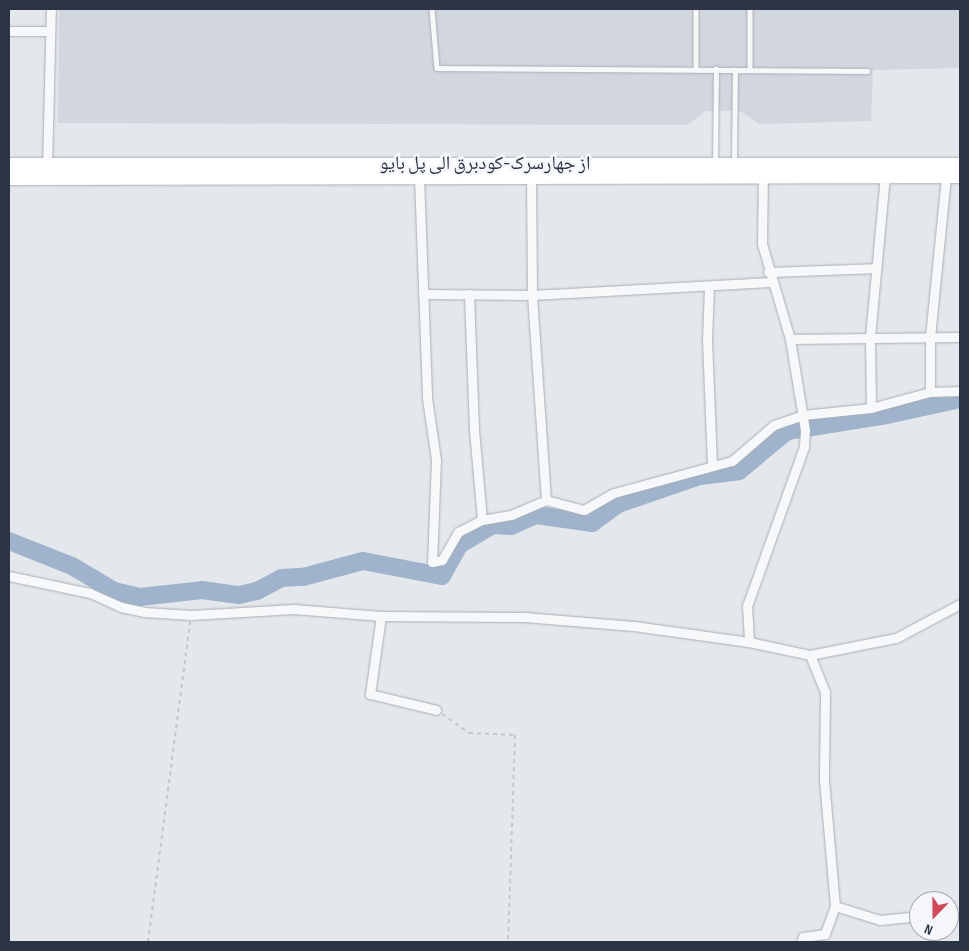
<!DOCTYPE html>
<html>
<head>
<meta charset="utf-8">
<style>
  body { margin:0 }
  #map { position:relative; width:969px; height:951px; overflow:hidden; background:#e4e7ec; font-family:"Sofia Sans Condensed","Noto Naskh Arabic",sans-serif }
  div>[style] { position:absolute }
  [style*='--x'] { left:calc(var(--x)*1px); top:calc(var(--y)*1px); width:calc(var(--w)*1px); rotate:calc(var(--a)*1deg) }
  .built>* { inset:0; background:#d2d6de }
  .river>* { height:18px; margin:-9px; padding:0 9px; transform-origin:9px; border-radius:9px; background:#9fb4cc }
  .path>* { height:2px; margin-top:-1px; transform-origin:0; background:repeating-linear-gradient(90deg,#c2c5cb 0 4px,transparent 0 8px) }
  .roads { filter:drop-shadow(0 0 1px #a9aeb7) drop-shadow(0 0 1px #a9aeb7) }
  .lane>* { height:4.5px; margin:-2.25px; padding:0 2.25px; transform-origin:2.25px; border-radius:2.25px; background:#f7f8fa }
  .street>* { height:9px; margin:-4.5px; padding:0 4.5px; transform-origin:4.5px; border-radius:4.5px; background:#f7f8fa }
  .secondary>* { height:14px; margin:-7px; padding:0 7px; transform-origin:7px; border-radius:7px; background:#fff }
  span { translate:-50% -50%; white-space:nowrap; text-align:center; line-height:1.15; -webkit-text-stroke:5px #f4f6f9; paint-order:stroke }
  .street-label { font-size:19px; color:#2b3445 }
  .frame { position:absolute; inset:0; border:10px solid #2b3445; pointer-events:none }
  .north { position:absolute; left:909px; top:891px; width:50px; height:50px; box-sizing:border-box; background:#f4f6f9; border:1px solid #a4a8b1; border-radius:50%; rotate:202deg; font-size:14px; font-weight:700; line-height:20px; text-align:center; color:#2b3445 }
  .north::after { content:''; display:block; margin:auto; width:18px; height:22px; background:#d1495b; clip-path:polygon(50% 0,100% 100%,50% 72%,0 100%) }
</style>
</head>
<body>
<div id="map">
  <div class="built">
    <i style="clip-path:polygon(59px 9px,960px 9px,960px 68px,873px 70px,871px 121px,759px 124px,740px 111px,706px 111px,687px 125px,58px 123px)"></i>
  </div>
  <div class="river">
    <i style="--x:9;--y:541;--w:68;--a:21.6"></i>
    <i style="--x:72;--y:566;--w:49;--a:30.8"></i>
    <i style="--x:114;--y:591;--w:27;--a:13"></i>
    <i style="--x:140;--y:597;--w:62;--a:-6.4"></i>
    <i style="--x:202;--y:590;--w:37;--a:8"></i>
    <i style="--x:239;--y:595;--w:18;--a:-13"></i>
    <i style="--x:257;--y:591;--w:27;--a:-28"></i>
    <i style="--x:281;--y:578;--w:22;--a:-3"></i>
    <i style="--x:303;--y:577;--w:62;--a:-14.9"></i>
    <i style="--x:363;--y:561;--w:80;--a:10.8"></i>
    <i style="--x:442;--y:576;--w:35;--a:-61"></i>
    <i style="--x:459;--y:545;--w:39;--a:-31"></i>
    <i style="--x:492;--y:525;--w:19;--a:3"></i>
    <i style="--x:511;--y:526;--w:27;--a:-24"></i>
    <i style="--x:536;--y:515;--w:57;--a:8.1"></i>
    <i style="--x:592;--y:523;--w:32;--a:-36"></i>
    <i style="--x:618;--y:504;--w:87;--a:-18.9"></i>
    <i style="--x:700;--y:476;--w:39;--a:-7"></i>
    <i style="--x:739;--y:471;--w:62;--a:-39.8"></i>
    <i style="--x:787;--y:431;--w:101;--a:-9.1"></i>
    <i style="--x:887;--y:415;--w:75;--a:-12.4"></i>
  </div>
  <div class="path">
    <i style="--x:442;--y:714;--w:33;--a:35"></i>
    <i style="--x:469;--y:733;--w:46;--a:2.5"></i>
    <i style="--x:515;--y:735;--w:207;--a:91.9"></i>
    <i style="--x:148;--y:942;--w:323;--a:-82.5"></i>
  </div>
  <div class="roads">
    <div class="lane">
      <i style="--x:432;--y:9;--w:59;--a:85.2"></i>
      <i style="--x:437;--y:68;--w:430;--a:0.4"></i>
      <i style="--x:696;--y:9;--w:60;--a:90"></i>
      <i style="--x:750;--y:9;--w:61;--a:90"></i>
      <i style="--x:734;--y:162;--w:92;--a:-89.4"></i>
      <i style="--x:715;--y:163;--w:94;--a:-89.4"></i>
    </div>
    <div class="street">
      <i style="--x:9;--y:31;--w:41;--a:0"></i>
      <i style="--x:47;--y:168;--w:159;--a:-88.6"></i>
      <i style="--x:531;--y:176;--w:119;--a:89.5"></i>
      <i style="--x:532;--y:295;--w:205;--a:86.1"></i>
      <i style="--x:419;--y:177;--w:221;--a:87.9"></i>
      <i style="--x:427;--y:398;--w:63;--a:81.7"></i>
      <i style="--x:436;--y:460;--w:102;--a:92.2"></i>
      <i style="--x:432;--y:562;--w:10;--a:-11"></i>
      <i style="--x:442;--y:560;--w:32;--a:-60"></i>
      <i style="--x:458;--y:532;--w:27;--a:-27"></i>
      <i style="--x:482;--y:520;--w:29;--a:-10"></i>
      <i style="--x:511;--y:515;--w:38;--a:-23"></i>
      <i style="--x:546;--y:500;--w:39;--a:15"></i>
      <i style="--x:584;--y:510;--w:34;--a:-30"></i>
      <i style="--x:614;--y:493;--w:122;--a:-15.2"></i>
      <i style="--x:732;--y:461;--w:55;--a:-40.6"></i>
      <i style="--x:774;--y:425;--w:31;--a:-19"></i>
      <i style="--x:803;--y:415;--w:68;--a:-5.9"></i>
      <i style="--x:871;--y:408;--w:61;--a:-15.2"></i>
      <i style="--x:930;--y:392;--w:30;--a:-2"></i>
      <i style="--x:768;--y:272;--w:107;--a:-2.1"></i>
      <i style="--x:709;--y:287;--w:53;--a:92.2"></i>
      <i style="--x:707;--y:340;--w:126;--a:87.7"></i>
      <i style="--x:423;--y:294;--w:109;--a:0.5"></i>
      <i style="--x:532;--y:295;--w:239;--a:-3.1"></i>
      <i style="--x:469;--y:294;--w:136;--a:87.9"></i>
      <i style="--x:474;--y:430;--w:90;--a:84.9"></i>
      <i style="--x:790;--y:339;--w:170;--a:-0.7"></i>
      <i style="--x:930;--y:392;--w:55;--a:-90"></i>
      <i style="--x:930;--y:337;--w:162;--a:-84.3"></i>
      <i style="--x:871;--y:408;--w:71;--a:-90.8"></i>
      <i style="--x:870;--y:337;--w:162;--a:-84.7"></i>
      <i style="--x:9;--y:576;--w:83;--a:11.9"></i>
      <i style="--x:90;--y:593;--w:34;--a:24"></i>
      <i style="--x:121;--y:607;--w:24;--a:12"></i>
      <i style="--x:144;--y:612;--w:47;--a:3.7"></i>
      <i style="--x:191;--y:615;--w:103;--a:-3.3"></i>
      <i style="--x:294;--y:609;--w:87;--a:4.6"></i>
      <i style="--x:381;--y:616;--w:143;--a:0.4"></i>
      <i style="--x:524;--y:617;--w:110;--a:4.7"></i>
      <i style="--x:634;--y:626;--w:116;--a:7.9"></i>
      <i style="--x:749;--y:642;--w:62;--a:12"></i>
      <i style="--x:810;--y:655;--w:40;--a:68"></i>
      <i style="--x:825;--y:692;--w:88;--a:90.7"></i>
      <i style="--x:824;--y:780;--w:126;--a:85"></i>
      <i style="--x:835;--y:906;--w:30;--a:110"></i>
      <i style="--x:825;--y:934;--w:22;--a:172"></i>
      <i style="--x:803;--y:937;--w:5;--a:112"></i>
      <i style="--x:381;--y:616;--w:79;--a:98"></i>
      <i style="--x:370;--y:694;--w:68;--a:13.6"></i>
      <i style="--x:749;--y:642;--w:36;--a:-93"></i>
      <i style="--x:747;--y:606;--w:169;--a:-70.3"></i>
      <i style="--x:804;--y:447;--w:17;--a:-87"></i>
      <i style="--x:805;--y:430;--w:92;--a:-99.4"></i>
      <i style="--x:790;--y:339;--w:99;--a:-106.4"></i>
      <i style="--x:762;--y:244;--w:68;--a:-89.2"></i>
      <i style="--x:810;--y:655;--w:88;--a:-11.2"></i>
      <i style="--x:896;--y:638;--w:72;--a:-28"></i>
      <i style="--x:835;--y:906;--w:47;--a:17.3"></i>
      <i style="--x:880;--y:920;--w:39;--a:-6"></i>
      <i style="--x:949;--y:914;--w:11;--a:-5"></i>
    </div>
    <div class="secondary">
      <i style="--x:9;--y:165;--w:951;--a:0"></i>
      <i style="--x:9;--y:178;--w:951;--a:-0.12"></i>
    </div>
  </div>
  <div class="street-label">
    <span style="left:485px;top:164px">از جهارسرک-کودبرق الی پل بایو</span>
  </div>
  <div class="frame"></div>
  <div class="north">N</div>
</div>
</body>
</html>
